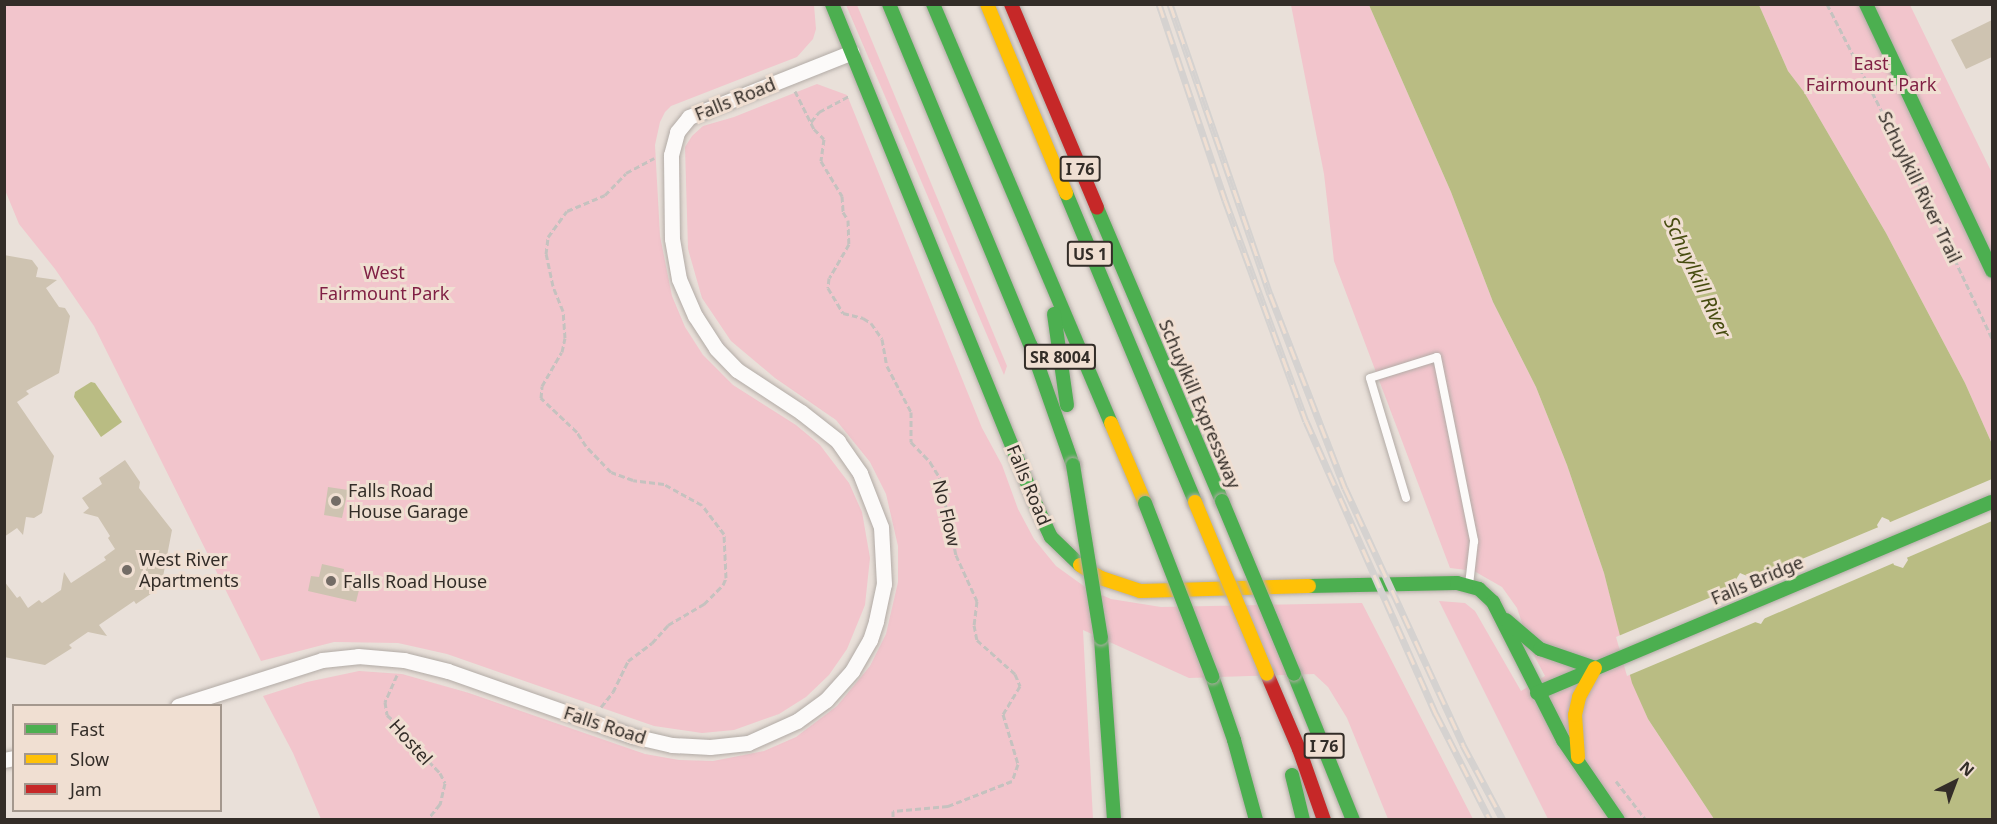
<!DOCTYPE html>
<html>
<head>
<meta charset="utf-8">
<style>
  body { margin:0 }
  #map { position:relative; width:1997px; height:824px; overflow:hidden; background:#e9e0d9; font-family:"Noto Sans",sans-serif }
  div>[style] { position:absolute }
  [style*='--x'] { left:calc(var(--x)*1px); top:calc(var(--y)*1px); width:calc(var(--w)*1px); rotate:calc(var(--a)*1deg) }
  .green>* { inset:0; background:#f2c5cc }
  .water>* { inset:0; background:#b9bc83 }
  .pier>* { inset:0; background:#e9e0d9 }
  .building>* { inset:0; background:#cec3b1 }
  .path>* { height:3px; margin-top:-1.5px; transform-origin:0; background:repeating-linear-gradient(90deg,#c5c2bf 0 6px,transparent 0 9px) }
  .roads { filter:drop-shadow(0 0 2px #b2aba6) drop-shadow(0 0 2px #b2aba6) }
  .lane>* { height:8px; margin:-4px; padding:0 4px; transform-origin:4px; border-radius:4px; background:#fcfaf9 }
  .street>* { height:15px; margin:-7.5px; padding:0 7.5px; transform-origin:7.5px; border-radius:7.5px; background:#fcfaf9 }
  .fast>* { height:14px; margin:-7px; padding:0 7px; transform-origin:7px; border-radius:7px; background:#4caf50 }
  .slow>* { height:14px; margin:-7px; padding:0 7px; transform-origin:7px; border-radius:7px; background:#ffc107 }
  .jam>* { height:14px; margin:-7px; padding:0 7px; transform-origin:7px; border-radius:7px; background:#c62828 }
  .rail>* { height:7px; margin-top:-3.5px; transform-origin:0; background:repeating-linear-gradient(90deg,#f0dfd2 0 14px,#d5d2d0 0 28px); box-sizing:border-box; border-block:2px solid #d5d2d0 }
  .bridges { filter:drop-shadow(0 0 2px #b2aba6) drop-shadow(0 0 2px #b2aba6) }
  .fast-bridge>* { height:14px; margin:-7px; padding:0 7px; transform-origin:7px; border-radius:7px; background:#4caf50 }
  .slow-bridge>* { height:14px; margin:-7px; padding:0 7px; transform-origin:7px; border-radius:7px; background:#ffc107 }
  .dots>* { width:16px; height:16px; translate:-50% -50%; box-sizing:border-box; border:3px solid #f0dfd2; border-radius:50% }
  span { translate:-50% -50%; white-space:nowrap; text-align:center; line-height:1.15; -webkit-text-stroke:6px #f0dfd2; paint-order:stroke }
  .shield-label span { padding:2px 4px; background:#f0dfd2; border:2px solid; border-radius:4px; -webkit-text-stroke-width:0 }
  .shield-label { font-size:16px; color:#332d28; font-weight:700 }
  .park-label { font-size:18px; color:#802044 }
  .street-label { font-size:18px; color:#332d28 }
  .poi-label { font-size:18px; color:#332d28 }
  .left { translate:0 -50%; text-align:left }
  .water-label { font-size:20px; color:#474c10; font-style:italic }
  .frame { position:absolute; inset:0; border:6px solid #332d28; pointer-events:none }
  .legend { position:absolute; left:12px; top:704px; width:210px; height:108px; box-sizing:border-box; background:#f0dfd2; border:2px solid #a4988e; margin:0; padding:8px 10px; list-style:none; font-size:18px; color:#332d28 }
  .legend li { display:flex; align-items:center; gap:12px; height:30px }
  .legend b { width:30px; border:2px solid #a4988e }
  .north { position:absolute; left:1925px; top:752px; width:60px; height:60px; -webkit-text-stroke:4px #f0dfd2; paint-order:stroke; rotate:42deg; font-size:16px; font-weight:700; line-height:24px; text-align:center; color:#332d28 }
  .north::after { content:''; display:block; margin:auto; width:21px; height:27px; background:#332d28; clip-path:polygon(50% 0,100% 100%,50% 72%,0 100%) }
</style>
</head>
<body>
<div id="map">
  <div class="green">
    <i style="clip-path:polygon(4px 5px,814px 5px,816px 29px,813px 39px,797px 57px,671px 106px,665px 112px,660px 122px,655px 145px,660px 236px,672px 296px,685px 327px,703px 355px,733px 385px,796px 425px,820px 445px,849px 483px,862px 512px,870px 558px,865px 605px,847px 649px,829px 675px,806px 697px,779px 714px,734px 730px,702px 733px,654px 726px,447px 654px,398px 643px,334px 642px,261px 661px,94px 326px,55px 269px,19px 224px,5px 190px)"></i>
    <i style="clip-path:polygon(846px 5px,857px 5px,1007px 366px,1004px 375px)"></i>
    <i style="clip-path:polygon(1291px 5px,1369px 5px,1451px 192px,1493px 302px,1536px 387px,1567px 465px,1604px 573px,1633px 683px,1648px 719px,1714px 819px,1548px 819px,1439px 601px,1465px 603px,1475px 611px,1521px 691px,1545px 676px,1531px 650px,1517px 608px,1502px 587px,1474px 571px,1450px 568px,1334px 261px,1324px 174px)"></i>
    <i style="clip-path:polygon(1759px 5px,1910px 5px,1992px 173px,1992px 444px,1965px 383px,1886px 233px,1804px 92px,1788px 71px)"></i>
    <i style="clip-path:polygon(817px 84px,847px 95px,982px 428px,1002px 465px,1018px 509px,1034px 539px,1056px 566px,1088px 589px,1111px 599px,1161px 607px,1362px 603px,1473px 819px,1388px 819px,1347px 718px,1328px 687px,1314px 674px,1189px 678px,1083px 630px,1093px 819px,321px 819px,293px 753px,263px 696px,307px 682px,359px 671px,402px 674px,469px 693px,645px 754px,679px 760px,713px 761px,764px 751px,796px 737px,837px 706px,870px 666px,886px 634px,898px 582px,898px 546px,886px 494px,870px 462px,836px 420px,775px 378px,731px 341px,702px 298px,688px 249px,685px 147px,692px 136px,703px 126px,734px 117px)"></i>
  </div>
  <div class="water">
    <i style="clip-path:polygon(evenodd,1369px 5px,1759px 5px,1788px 71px,1804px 92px,1886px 233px,1965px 383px,1992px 444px,1992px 819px,1714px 819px,1648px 719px,1632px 683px,1604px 573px,1567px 465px,1536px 387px,1493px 302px,1451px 192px,1369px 5px,1882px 517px,1889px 520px,1908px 560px,1903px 568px,1894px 565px,1877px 525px,1882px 517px,1369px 5px,1740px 573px,1747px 576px,1766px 616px,1761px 624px,1752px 621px,1735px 581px,1740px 573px)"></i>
    <i style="clip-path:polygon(91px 382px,95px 383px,122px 422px,101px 437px,74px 397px,75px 392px)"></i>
  </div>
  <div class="pier">
    <i style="clip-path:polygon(1992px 479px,1992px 521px,1904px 559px,1888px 523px)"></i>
    <i style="clip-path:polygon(1881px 526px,1896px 562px,1761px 620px,1763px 616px,1747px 582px)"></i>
    <i style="clip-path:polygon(1740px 585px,1755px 619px,1758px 621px,1627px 676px,1616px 637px)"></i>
  </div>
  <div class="building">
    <i style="clip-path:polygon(1992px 20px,1992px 57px,1966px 69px,1951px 40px)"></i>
    <i style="clip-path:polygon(4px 255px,32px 260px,38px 268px,36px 277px,57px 280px,46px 288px,59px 307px,65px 308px,70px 316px,59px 373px,26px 391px,29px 394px,17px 402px,54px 456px,42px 513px,34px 518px,26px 517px,23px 535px,17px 528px,4px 537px)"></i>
    <i style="clip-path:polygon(125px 460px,140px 482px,139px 488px,172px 530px,161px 587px,136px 604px,134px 601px,99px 625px,107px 636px,88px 632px,69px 645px,72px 648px,45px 665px,4px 657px,4px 581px,17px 598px,20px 596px,28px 608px,39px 600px,42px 603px,61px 590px,64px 572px,71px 583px,106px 560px,104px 557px,115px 549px,108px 538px,110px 536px,98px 517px,83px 513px,89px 508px,82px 498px,102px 484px,99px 478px)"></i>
    <i style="clip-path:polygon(328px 487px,348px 490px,342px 518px,324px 515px)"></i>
    <i style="clip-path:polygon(322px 564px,344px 569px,343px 576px,353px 578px,352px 584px,360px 586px,356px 602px,308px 591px,311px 576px,319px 577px)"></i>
  </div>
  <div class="path">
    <i style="--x:1827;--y:4;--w:204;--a:62.9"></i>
    <i style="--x:1920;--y:186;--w:168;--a:64.7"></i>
    <i style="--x:795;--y:91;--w:42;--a:63.4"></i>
    <i style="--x:814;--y:129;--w:14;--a:45"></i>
    <i style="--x:824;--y:139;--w:22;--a:98"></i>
    <i style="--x:821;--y:161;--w:41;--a:59"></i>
    <i style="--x:842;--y:196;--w:16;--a:86"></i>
    <i style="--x:843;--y:212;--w:9;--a:58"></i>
    <i style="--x:848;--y:220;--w:24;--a:88"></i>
    <i style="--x:849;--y:244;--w:39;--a:120"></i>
    <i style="--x:829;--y:278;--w:10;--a:96"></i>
    <i style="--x:828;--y:288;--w:29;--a:59"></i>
    <i style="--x:843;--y:313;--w:21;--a:14"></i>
    <i style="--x:863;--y:318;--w:9;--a:32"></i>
    <i style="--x:871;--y:323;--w:19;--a:55"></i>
    <i style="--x:882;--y:339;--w:27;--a:80"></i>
    <i style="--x:887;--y:366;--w:52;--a:62.4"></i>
    <i style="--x:911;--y:412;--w:30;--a:90"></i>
    <i style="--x:911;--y:442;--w:28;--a:46"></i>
    <i style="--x:930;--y:462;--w:19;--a:58"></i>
    <i style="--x:940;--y:478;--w:79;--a:78.3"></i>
    <i style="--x:956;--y:555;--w:51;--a:65.5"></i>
    <i style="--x:977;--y:601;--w:24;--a:97"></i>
    <i style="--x:974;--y:625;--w:15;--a:79"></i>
    <i style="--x:977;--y:640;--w:51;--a:41.8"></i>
    <i style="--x:1015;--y:674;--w:13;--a:67"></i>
    <i style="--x:1020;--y:686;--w:33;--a:121"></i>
    <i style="--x:1003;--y:714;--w:52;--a:73.3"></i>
    <i style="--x:1018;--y:764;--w:18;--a:109"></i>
    <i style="--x:1012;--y:781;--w:69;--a:158.7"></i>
    <i style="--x:948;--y:806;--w:55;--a:174.8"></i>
    <i style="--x:893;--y:811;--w:9;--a:90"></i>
    <i style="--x:811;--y:122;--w:13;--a:-51"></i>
    <i style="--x:819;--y:112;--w:34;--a:-28"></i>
    <i style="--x:397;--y:675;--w:30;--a:114"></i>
    <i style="--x:385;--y:702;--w:13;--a:81"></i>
    <i style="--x:387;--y:715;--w:23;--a:41"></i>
    <i style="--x:404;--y:730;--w:22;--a:56"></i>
    <i style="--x:416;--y:748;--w:35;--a:46"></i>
    <i style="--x:440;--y:773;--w:11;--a:63"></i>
    <i style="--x:445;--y:783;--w:22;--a:103"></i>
    <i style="--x:440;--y:804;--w:21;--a:129"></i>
    <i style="--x:601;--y:707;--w:19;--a:-51"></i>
    <i style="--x:613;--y:692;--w:34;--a:-64"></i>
    <i style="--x:628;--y:661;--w:30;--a:-37"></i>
    <i style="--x:652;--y:643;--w:24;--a:-48"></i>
    <i style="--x:668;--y:625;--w:42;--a:-30.3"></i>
    <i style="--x:704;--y:604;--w:27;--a:-45"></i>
    <i style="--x:723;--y:585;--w:8;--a:-67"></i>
    <i style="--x:726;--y:578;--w:44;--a:-92.6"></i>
    <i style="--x:724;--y:534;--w:36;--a:-127"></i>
    <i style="--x:702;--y:505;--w:43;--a:-151.1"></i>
    <i style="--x:664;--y:484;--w:31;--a:-173"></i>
    <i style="--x:633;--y:480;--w:23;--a:-160"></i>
    <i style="--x:611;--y:472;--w:36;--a:-134"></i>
    <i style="--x:586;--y:446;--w:17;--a:-123"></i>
    <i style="--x:577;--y:432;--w:50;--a:-136.6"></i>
    <i style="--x:541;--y:398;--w:12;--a:-85"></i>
    <i style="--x:542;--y:386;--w:39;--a:-60"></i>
    <i style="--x:562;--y:352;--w:14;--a:-78"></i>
    <i style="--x:565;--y:338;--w:27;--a:-94"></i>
    <i style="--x:563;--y:311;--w:27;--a:-112"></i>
    <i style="--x:553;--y:286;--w:33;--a:-102"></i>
    <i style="--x:546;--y:254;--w:17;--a:-83"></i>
    <i style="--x:548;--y:237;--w:32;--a:-54"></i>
    <i style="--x:567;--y:211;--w:41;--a:-22.8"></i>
    <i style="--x:605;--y:195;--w:30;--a:-46"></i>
    <i style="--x:626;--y:173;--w:32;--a:-28"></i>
    <i style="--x:1616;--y:781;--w:49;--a:52.4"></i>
  </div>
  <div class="roads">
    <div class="lane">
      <i style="--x:1406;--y:498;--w:125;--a:-106.7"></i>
      <i style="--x:1370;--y:378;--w:70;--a:-17.4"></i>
      <i style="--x:1437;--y:357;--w:188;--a:78.6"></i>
      <i style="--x:1474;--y:541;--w:44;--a:96.5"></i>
    </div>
    <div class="street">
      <i style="--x:178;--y:706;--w:151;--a:-17.7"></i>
      <i style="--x:322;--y:660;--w:36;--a:-6"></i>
      <i style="--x:358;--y:656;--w:46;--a:5"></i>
      <i style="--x:404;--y:660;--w:45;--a:14"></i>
      <i style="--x:448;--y:671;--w:196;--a:19.4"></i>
      <i style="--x:633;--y:736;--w:40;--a:13"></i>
      <i style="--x:672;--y:745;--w:38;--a:3"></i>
      <i style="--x:710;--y:747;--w:38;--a:-6"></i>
      <i style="--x:748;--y:743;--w:54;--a:-24.2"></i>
      <i style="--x:797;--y:721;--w:36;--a:-36"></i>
      <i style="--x:826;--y:700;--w:39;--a:-48"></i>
      <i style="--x:852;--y:671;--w:36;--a:-60"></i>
      <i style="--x:870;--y:640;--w:20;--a:-72"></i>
      <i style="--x:876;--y:621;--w:38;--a:-78"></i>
      <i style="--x:884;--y:584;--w:57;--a:-93"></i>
      <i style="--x:881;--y:527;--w:58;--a:-111.3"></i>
      <i style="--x:860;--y:473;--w:39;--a:-125"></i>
      <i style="--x:838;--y:441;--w:47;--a:-141.9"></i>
      <i style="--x:801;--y:412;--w:77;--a:-146.7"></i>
      <i style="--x:737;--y:370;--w:30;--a:-134"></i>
      <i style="--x:716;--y:348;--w:38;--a:-123"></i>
      <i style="--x:695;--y:316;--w:40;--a:-113.4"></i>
      <i style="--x:679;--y:279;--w:41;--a:-99.9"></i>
      <i style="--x:672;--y:239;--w:84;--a:-90.7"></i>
      <i style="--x:671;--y:155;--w:24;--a:-75"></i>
      <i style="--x:677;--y:132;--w:19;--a:-51"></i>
      <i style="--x:689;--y:117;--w:175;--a:-21.7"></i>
      <i style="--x:4;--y:760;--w:10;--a:-11"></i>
    </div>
    <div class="fast">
      <i style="--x:832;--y:4;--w:541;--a:67.84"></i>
      <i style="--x:1036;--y:505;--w:35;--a:65"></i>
      <i style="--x:1051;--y:537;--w:40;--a:44"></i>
      <i style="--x:889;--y:4;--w:370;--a:67.5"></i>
      <i style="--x:1031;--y:346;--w:126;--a:70.6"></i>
      <i style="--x:933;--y:4;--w:455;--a:67"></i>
      <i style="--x:1866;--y:4;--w:295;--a:64.7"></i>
      <i style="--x:1066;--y:193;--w:335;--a:67.3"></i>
      <i style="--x:1097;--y:208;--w:319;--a:66.9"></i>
      <i style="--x:1054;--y:314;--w:92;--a:81.9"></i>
      <i style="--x:1309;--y:586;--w:148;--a:-1.2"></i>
      <i style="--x:1457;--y:583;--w:23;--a:15"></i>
      <i style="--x:1479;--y:589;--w:19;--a:43"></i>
      <i style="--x:1493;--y:602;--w:155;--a:63.1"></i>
      <i style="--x:1563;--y:740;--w:97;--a:55.5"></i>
      <i style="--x:1506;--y:620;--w:45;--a:40.5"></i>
      <i style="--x:1540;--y:649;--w:58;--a:19.1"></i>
      <i style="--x:1101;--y:638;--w:182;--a:85.9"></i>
      <i style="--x:1294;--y:674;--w:157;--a:68"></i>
      <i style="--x:1212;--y:676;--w:68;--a:71"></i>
      <i style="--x:1234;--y:740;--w:83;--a:74.6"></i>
      <i style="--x:1537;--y:693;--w:493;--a:-22.8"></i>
      <i style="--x:1292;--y:775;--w:46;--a:76.3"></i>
    </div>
    <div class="slow">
      <i style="--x:987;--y:4;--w:205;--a:67.3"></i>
      <i style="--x:1111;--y:423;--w:87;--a:67"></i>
      <i style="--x:1080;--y:565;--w:25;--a:32"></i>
      <i style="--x:1101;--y:578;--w:41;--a:18.4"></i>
      <i style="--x:1140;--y:591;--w:169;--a:-1.7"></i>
      <i style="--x:1578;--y:757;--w:42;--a:-94.1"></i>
      <i style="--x:1575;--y:715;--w:18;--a:-77"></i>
      <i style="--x:1579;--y:697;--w:33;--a:-61"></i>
    </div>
    <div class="jam">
      <i style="--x:1011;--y:4;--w:221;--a:67.1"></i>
      <i style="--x:1267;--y:674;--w:82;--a:66.9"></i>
      <i style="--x:1299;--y:749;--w:75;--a:70.6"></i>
    </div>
  </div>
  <div class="rail">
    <i style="--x:1159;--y:4;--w:207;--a:71.4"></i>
    <i style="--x:1225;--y:200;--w:235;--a:69.9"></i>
    <i style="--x:1306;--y:421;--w:321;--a:66.1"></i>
    <i style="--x:1436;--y:714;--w:119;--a:63"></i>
    <i style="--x:1170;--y:4;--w:307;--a:71"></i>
    <i style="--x:1270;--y:294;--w:208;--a:68.9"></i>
    <i style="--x:1345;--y:488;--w:283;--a:65.3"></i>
    <i style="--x:1463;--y:745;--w:85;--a:61.9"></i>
  </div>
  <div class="bridges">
    <div class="fast-bridge">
      <i style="--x:1073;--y:465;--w:175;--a:80.8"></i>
      <i style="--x:1222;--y:501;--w:187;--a:67.4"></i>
      <i style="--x:1145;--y:503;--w:186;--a:68.8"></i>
    </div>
    <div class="slow-bridge">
      <i style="--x:1195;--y:502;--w:186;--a:67.3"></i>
    </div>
  </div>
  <div class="dots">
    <i style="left:336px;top:501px;background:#736c66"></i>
    <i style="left:127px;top:570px;background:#736c66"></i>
    <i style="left:331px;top:581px;background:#736c66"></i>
  </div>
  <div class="shield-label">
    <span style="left:1080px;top:169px">I 76</span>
    <span style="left:1090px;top:254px">US 1</span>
    <span style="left:1060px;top:357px">SR 8004</span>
    <span style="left:1324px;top:746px">I 76</span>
  </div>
  <div class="park-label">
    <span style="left:1871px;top:74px">East<br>Fairmount Park</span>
    <span style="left:384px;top:283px">West<br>Fairmount Park</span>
  </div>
  <div class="street-label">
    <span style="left:735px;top:99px;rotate:-22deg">Falls Road</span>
    <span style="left:1920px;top:187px;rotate:64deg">Schuylkill River Trail</span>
    <span style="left:1200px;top:404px;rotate:67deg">Schuylkill Expressway</span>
    <span style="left:1029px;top:485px;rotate:67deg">Falls Road</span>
    <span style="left:947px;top:513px;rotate:77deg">No Flow</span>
    <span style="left:1757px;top:580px;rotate:-23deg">Falls Bridge</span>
    <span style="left:605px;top:725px;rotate:18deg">Falls Road</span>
    <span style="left:411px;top:742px;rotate:48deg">Hostel</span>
  </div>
  <div class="poi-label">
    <span class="left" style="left:348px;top:501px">Falls Road<br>House Garage</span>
    <span class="left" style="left:139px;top:570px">West River<br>Apartments</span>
    <span class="left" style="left:343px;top:581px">Falls Road House</span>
  </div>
  <div class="water-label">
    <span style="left:1698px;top:277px;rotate:65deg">Schuylkill River</span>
  </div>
  <div class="frame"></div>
  <ul class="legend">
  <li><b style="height:8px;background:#4caf50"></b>Fast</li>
  <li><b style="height:8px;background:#ffc107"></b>Slow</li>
  <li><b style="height:8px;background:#c62828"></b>Jam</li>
  </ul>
  <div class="north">N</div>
</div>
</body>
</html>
